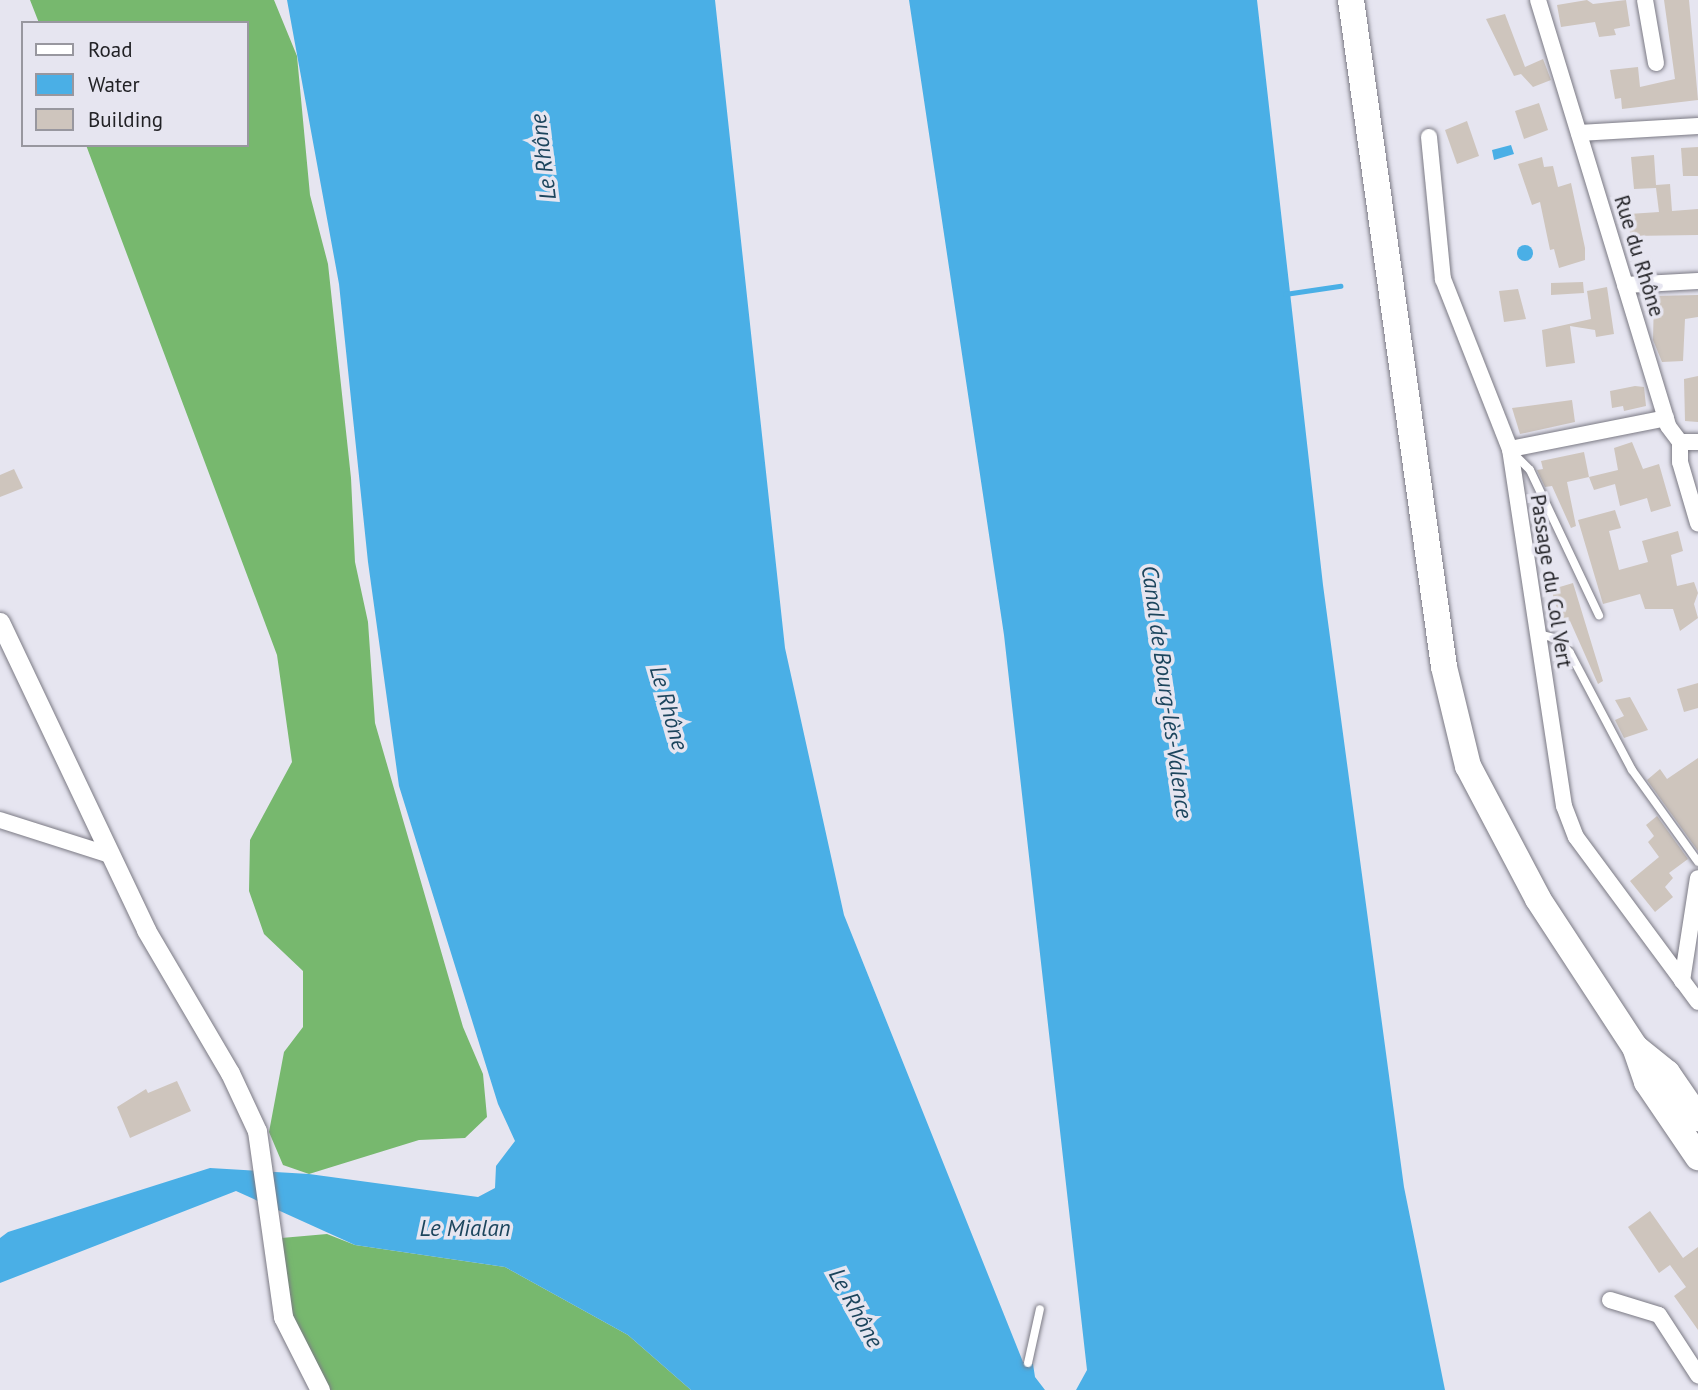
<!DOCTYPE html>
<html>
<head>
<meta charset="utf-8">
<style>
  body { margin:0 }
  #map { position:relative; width:1698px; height:1390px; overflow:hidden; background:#e6e5f0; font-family:"PT Sans",sans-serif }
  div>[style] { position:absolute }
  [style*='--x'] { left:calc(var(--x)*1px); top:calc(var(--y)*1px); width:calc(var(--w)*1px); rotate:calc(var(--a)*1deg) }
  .forest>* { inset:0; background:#77b86e }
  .water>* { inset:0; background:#4aafe6 }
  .round { border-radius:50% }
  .stream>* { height:4.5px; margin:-2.25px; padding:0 2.25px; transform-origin:2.25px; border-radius:2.25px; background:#4aafe6 }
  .building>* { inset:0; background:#cec5bd }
  .roads { filter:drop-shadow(0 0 2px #7b7a84) drop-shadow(0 0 2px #7b7a84) }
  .service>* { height:8px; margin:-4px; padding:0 4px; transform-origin:4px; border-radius:4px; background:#fff }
  .minor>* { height:16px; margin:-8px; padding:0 8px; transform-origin:8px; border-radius:8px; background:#fff }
  .tertiary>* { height:19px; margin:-9.5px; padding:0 9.5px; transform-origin:9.5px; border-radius:9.5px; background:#fff }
  .primary>* { height:26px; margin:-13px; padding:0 13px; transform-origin:13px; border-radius:13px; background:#fff }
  span { translate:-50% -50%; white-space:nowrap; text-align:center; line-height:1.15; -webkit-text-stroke:7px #e6e5f0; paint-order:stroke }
  .street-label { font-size:21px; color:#222226 }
  .water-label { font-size:23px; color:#1c455d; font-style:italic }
  .legend { position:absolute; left:21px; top:21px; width:228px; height:126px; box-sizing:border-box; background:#e6e5f0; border:2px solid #98979f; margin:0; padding:9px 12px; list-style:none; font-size:21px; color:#222226 }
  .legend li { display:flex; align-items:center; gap:14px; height:35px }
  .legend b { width:35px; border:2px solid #98979f }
</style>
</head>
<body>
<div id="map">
  <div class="forest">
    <i style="clip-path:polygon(30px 0,274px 0,297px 56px,310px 195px,328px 264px,351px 478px,355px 562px,368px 622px,375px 723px,463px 1027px,483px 1074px,487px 1117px,465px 1138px,419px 1140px,309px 1174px,283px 1165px,269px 1132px,284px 1052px,303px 1027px,303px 971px,264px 934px,249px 891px,250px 840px,292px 762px,277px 655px,86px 145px,247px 145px,247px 23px,39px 23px)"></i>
    <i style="clip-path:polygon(327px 1234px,355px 1245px,505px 1267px,628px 1335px,691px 1390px,320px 1390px,302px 1360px,270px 1239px)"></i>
  </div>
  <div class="water">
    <i style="clip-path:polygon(287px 0,715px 0,785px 648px,844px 915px,1023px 1362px,1033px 1364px,1035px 1377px,1045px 1390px,691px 1390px,628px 1335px,505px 1267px,355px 1245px,236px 1191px,0 1283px,0 1238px,8px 1232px,210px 1168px,309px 1174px,478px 1197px,495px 1188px,496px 1166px,515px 1141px,498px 1104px,399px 786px,368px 562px,339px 284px)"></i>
    <i style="clip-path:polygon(909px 0,1257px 0,1323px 585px,1404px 1187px,1445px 1390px,1076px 1390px,1087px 1370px,1004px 635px)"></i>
    <i style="clip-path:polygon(1511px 145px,1514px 154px,1494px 160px,1492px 150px)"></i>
    <i class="round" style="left:1517px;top:245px;width:16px;height:16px"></i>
  </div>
  <div class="stream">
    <i style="--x:1285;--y:294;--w:56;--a:-8.3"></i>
  </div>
  <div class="building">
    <i style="clip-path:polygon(1587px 0,1593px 4px,1626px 0,1630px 26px,1614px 29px,1616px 35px,1599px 37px,1595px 22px,1561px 27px,1557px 5px)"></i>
    <i style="clip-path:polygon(1664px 0,1689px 0,1698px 100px,1622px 109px,1621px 98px,1615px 99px,1610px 70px,1638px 67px,1640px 87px,1675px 79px)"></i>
    <i style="clip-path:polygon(1505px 14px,1525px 67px,1543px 59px,1551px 80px,1533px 87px,1521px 74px,1514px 76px,1486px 19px)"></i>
    <i style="clip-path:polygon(1539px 103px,1548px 130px,1524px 139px,1515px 111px)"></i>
    <i style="clip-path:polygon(1467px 121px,1479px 156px,1457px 164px,1445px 130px)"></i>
    <i style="clip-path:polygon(1698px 147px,1698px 176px,1683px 176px,1681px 148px)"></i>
    <i style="clip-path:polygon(1654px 155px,1656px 185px,1670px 184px,1672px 211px,1698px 209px,1698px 235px,1630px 236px,1629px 214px,1659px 212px,1656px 188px,1634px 189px,1631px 157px)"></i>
    <i style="clip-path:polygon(1542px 157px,1544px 167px,1553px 166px,1558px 187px,1571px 183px,1585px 248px,1585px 260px,1559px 268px,1554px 249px,1550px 250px,1540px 202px,1532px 205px,1518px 164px)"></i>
    <i style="clip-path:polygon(1583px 282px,1584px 293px,1551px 295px,1551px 283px)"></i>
    <i style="clip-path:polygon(1607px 287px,1614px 334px,1596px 337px,1595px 330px,1570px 326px,1575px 363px,1546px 367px,1542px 330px,1591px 319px,1587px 291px)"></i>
    <i style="clip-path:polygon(1518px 289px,1526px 319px,1504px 322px,1499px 291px)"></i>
    <i style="clip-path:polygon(1698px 295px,1698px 317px,1685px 319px,1683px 361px,1662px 362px,1653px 340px,1654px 296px)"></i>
    <i style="clip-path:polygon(1698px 376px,1698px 422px,1685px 421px,1684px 379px)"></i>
    <i style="clip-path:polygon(1635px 386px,1644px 387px,1646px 406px,1624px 411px,1623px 406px,1612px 408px,1610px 391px)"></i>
    <i style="clip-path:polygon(1572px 400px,1575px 422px,1520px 434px,1512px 408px)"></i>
    <i style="clip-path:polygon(1632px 442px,1643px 469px,1659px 464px,1671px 506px,1651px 512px,1647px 498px,1620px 506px,1615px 484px,1594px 490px,1589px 477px,1618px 470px,1614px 448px)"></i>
    <i style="clip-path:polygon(1584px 452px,1589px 477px,1567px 482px,1576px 526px,1571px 528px,1552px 486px,1545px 487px,1537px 470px,1543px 469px,1541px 461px)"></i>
    <i style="clip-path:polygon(14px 469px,23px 488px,0 497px,0 475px)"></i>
    <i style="clip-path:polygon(1615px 510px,1621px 528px,1609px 531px,1619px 570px,1648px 562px,1642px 541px,1678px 531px,1683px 551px,1671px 555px,1677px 586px,1694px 582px,1698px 593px,1694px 604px,1698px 618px,1680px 631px,1673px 609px,1645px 609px,1640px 594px,1603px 604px,1578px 520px)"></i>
    <i style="clip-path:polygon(1573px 583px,1603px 681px,1598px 684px,1570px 621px,1562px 623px,1553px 596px,1553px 589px)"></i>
    <i style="clip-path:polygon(1698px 683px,1698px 708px,1684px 712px,1677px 689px)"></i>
    <i style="clip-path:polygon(1630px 697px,1648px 730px,1624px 738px,1615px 720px,1624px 716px,1615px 700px)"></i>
    <i style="clip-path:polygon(1698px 758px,1698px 851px,1647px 780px,1660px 769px,1667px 779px)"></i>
    <i style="clip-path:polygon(1657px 816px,1688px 859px,1669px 873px,1673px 878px,1665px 887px,1673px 897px,1655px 912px,1630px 881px,1659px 857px,1648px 842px,1654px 836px,1646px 825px)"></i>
    <i style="clip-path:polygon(177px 1081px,191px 1111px,130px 1138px,117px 1107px,146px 1089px,148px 1093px)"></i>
    <i style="clip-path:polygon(1650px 1211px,1683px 1258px,1698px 1247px,1698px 1330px,1674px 1296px,1686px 1287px,1670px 1265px,1659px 1273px,1628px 1227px)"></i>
  </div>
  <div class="roads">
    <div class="service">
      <i style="--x:1512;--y:452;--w:25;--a:45"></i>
      <i style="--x:1530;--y:470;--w:161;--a:64.6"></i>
      <i style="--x:1539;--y:634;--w:20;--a:15"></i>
      <i style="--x:1558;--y:639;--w:18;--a:49"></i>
      <i style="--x:1570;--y:653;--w:132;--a:62.1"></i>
      <i style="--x:1632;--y:770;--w:113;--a:54.3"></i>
      <i style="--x:1028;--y:1363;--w:55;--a:-77.5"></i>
    </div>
    <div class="minor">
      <i style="--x:1538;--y:0;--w:445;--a:73"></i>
      <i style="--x:1668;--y:426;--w:20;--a:53"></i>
      <i style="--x:1680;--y:442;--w:20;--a:90"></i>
      <i style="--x:1680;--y:462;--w:64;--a:73.6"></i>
      <i style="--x:1645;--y:0;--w:64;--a:80.1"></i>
      <i style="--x:1579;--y:133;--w:119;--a:-3.4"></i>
      <i style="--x:1429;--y:137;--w:143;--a:84.4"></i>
      <i style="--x:1443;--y:279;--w:183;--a:68.5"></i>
      <i style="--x:1510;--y:449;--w:361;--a:81.4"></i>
      <i style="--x:1564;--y:806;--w:33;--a:69"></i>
      <i style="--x:1576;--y:837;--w:205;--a:53.5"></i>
      <i style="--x:1625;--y:285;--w:73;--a:-3.1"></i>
      <i style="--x:1680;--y:442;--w:18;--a:0"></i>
      <i style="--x:1510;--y:449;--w:159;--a:-11.2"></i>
      <i style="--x:0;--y:820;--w:115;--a:17.7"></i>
      <i style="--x:1682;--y:981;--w:104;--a:-81.2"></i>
      <i style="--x:1610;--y:1300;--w:51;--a:17"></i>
      <i style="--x:1659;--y:1315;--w:72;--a:57"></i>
    </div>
    <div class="tertiary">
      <i style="--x:0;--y:622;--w:341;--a:64.6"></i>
      <i style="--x:146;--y:930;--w:166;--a:59.6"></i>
      <i style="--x:230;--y:1073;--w:64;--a:65"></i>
      <i style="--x:257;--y:1131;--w:188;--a:82"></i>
      <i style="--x:283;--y:1317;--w:82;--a:63.1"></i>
    </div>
    <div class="primary">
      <i style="--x:1351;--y:0;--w:673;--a:82.06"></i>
      <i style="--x:1444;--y:667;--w:102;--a:76.4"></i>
      <i style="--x:1468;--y:766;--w:150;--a:62.2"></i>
      <i style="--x:1538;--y:899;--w:177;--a:56.8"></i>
      <i style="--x:1635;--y:1047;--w:37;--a:71"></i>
      <i style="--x:1647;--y:1082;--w:91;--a:55.8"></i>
      <i style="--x:1636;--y:1048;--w:40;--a:39"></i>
      <i style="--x:1667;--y:1073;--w:55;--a:55.4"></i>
    </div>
  </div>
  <div class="street-label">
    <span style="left:1639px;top:256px;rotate:73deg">Rue du Rhône</span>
    <span style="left:1551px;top:581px;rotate:81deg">Passage du Col Vert</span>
  </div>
  <div class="water-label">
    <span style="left:543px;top:157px;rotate:-97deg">Le Rhône</span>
    <span style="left:1167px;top:692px;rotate:82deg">Canal de Bourg-lès-Valence</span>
    <span style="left:669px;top:708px;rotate:74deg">Le Rhône</span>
    <span style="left:465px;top:1228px">Le Mialan</span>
    <span style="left:856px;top:1308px;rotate:61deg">Le Rhône</span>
  </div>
  <ul class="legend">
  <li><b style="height:9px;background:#fff"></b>Road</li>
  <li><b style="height:19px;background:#4aafe6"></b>Water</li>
  <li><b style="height:19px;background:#cec5bd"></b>Building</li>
  </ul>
</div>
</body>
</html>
